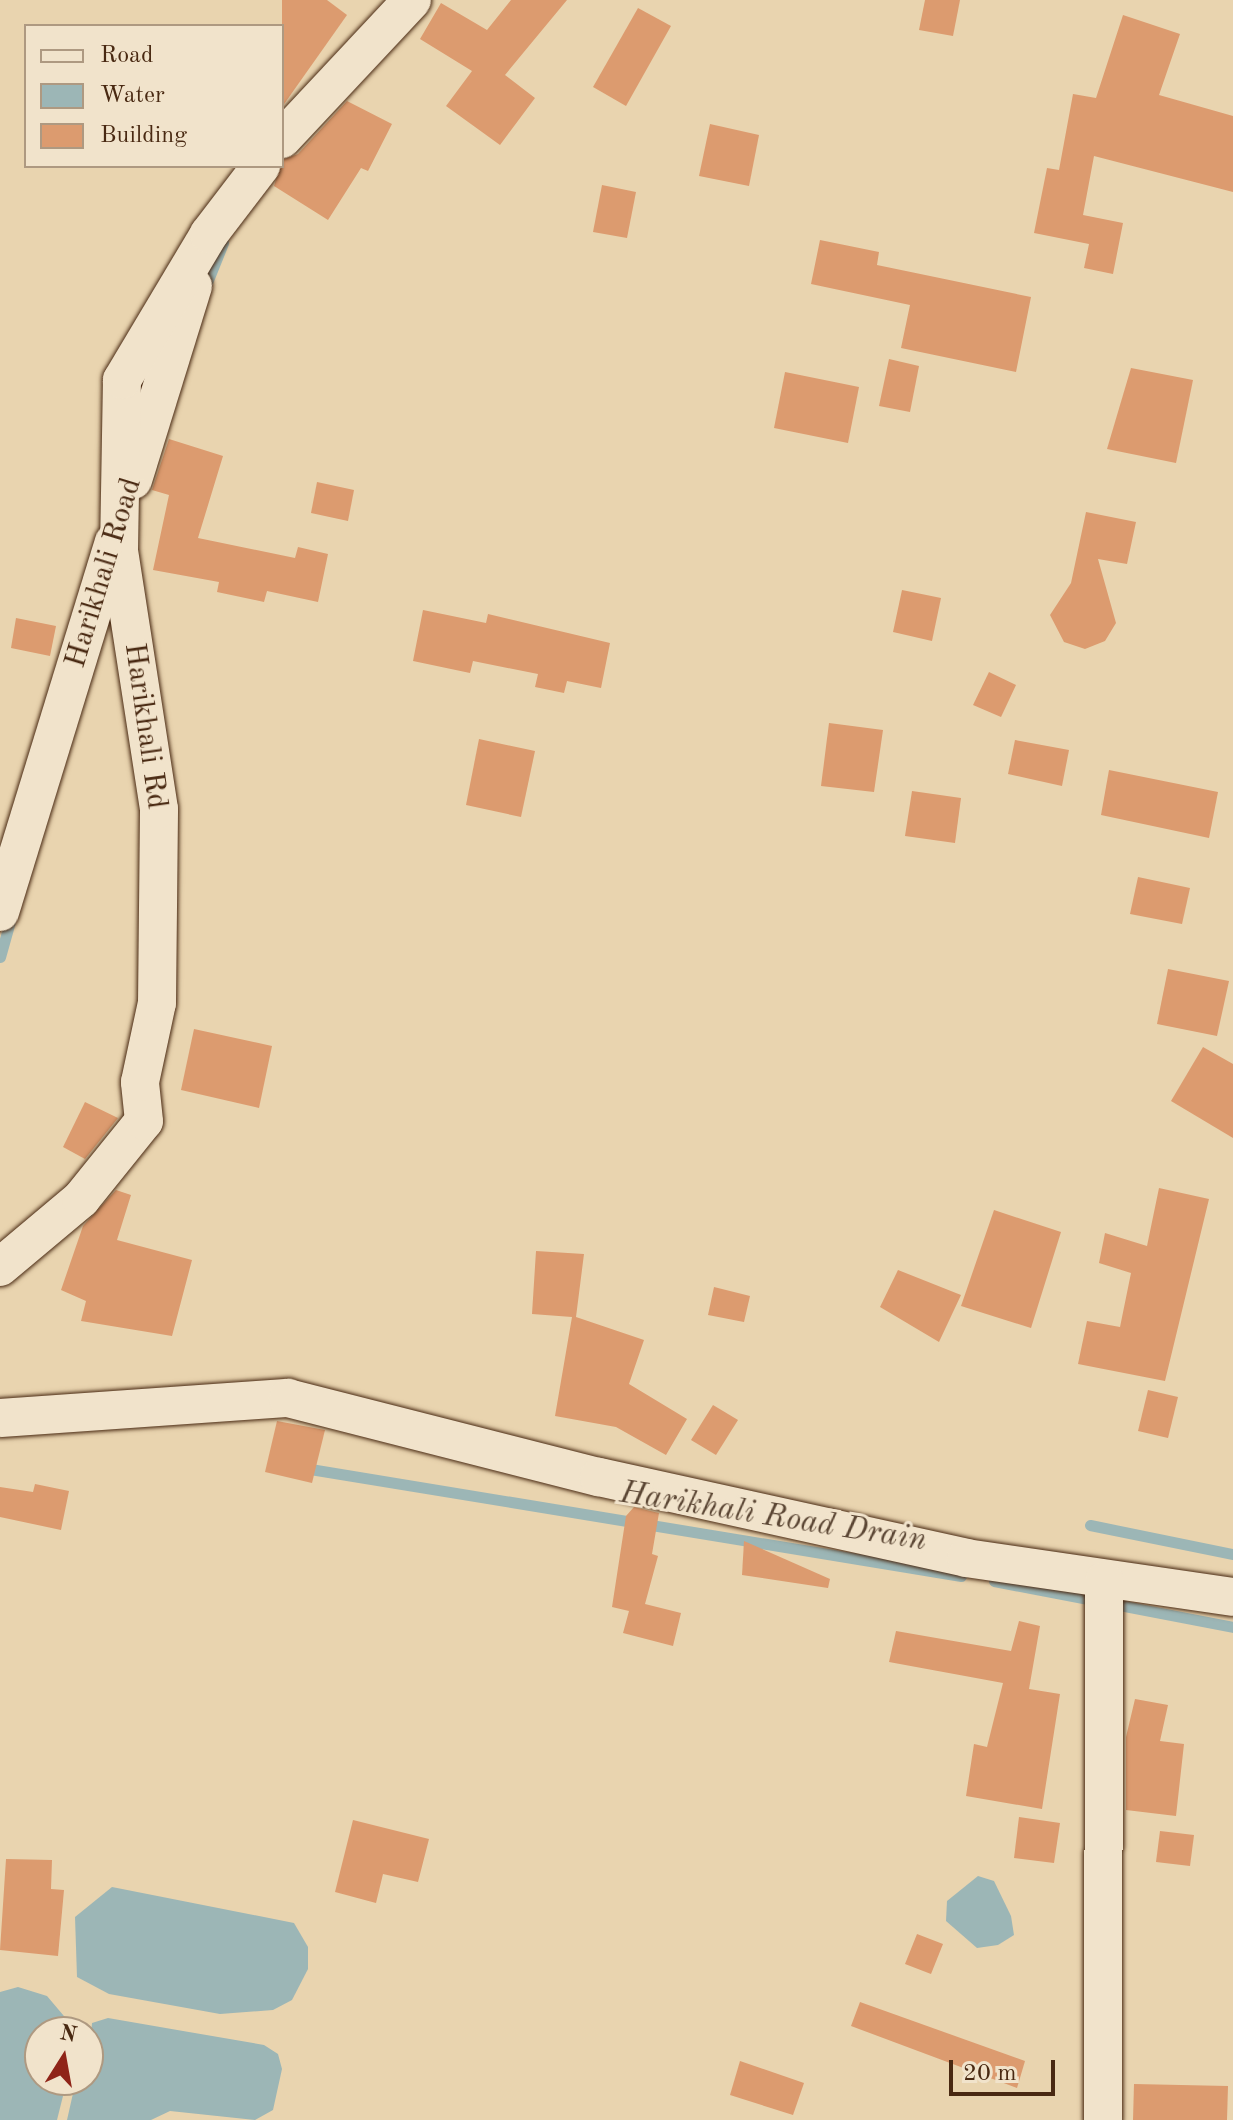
<!DOCTYPE html>
<html>
<head>
<meta charset="utf-8">
<style>
  body { margin:0 }
  #map { position:relative; width:1233px; height:2120px; overflow:hidden; background:#e9d4af; font-family:"Old Standard TT",serif }
  div>[style] { position:absolute }
  [style*='--x'] { left:calc(var(--x)*1px); top:calc(var(--y)*1px); width:calc(var(--w)*1px); rotate:calc(var(--a)*1deg) }
  .water>* { inset:0; background:#9cb6b6 }
  .stream>* { height:11px; margin:-5.5px; padding:0 5.5px; transform-origin:5.5px; border-radius:5.5px; background:#9cb6b6 }
  .building>* { inset:0; background:#dc9b6f }
  .roads { filter:drop-shadow(0 0 2px #492912) drop-shadow(0 0 2px #492912) }
  .secondary>* { height:38px; margin:-19px; padding:0 19px; transform-origin:19px; border-radius:19px; background:#f1e3cb }
  span { translate:-50% -50%; white-space:nowrap; text-align:center; line-height:1.15; -webkit-text-stroke:6px #f1e3cb; paint-order:stroke }
  .street-label { font-size:30px; color:#492912 }
  .water-label { font-size:32px; color:#5a4533; font-style:italic }
  .legend { position:absolute; left:24px; top:24px; width:260px; height:144px; box-sizing:border-box; background:#f1e3cb; border:2px solid #ae9981; margin:0; padding:10px 14px; list-style:none; font-size:24px; color:#492912 }
  .legend li { display:flex; align-items:center; gap:16px; height:40px }
  .legend b { width:40px; border:2px solid #ae9981 }
  .north { position:absolute; left:24px; top:2016px; width:80px; height:80px; box-sizing:border-box; background:#f1e3cb; border:2px solid #ae9981; border-radius:50%; rotate:11deg; font-size:22px; font-weight:700; line-height:32px; text-align:center; color:#492912 }
  .north::after { content:''; display:block; margin:auto; width:28px; height:36px; background:#8f2418; clip-path:polygon(50% 0,100% 100%,50% 72%,0 100%) }
  .scale { position:absolute; left:949px; top:2060px; width:106px; height:36px; box-sizing:border-box; border:4px solid #492912; border-top:0; padding-left:10px; font-size:24px; line-height:28px; white-space:nowrap; color:#492912; -webkit-text-stroke:6px #f1e3cb; paint-order:stroke }
</style>
</head>
<body>
<div id="map">
  <div class="water">
    <i style="clip-path:polygon(978px 1876px,994px 1881px,1011px 1916px,1014px 1935px,998px 1945px,977px 1948px,946px 1921px,947px 1901px)"></i>
    <i style="clip-path:polygon(112px 1887px,294px 1923px,308px 1947px,308px 1969px,292px 2000px,273px 2010px,220px 2014px,109px 1994px,77px 1977px,75px 1917px)"></i>
    <i style="clip-path:polygon(18px 1987px,47px 1996px,69px 2022px,71px 2032px,40px 2032px,40px 2080px,67px 2080px,57px 2120px,0 2120px,0 1992px)"></i>
    <i style="clip-path:polygon(108px 2018px,264px 2045px,278px 2054px,282px 2069px,273px 2110px,255px 2120px,170px 2111px,151px 2120px,67px 2120px,76px 2080px,88px 2080px,92px 2023px)"></i>
  </div>
  <div class="stream">
    <i style="--x:204;--y:290;--w:51;--a:-68"></i>
    <i style="--x:0;--y:957;--w:45;--a:-74.4"></i>
    <i style="--x:304;--y:1468;--w:666;--a:9.33"></i>
    <i style="--x:1090;--y:1525;--w:146;--a:11.5"></i>
    <i style="--x:994;--y:1581;--w:243;--a:10.9"></i>
  </div>
  <div class="building">
    <i style="clip-path:polygon(282px 0,327px 0,347px 15px,282px 107px)"></i>
    <i style="clip-path:polygon(511px 0,567px 0,505px 75px,535px 98px,500px 145px,446px 106px,472px 71px,420px 39px,441px 3px,487px 30px)"></i>
    <i style="clip-path:polygon(925px 0,960px 0,953px 36px,919px 30px)"></i>
    <i style="clip-path:polygon(638px 8px,671px 26px,626px 106px,593px 87px)"></i>
    <i style="clip-path:polygon(1123px 15px,1180px 34px,1159px 95px,1233px 116px,1233px 192px,1094px 156px,1083px 215px,1123px 223px,1113px 274px,1084px 268px,1089px 244px,1034px 233px,1047px 168px,1059px 170px,1073px 94px,1096px 98px)"></i>
    <i style="clip-path:polygon(347px 101px,392px 124px,368px 171px,361px 168px,328px 220px,274px 186px,282px 160px,298px 154px)"></i>
    <i style="clip-path:polygon(710px 124px,759px 135px,749px 186px,699px 176px)"></i>
    <i style="clip-path:polygon(602px 185px,636px 192px,627px 238px,593px 232px)"></i>
    <i style="clip-path:polygon(820px 240px,879px 252px,877px 265px,1031px 297px,1016px 372px,901px 348px,910px 305px,811px 284px)"></i>
    <i style="clip-path:polygon(889px 359px,919px 366px,910px 412px,879px 406px)"></i>
    <i style="clip-path:polygon(1131px 368px,1193px 380px,1176px 463px,1107px 449px)"></i>
    <i style="clip-path:polygon(785px 372px,859px 387px,848px 443px,774px 428px)"></i>
    <i style="clip-path:polygon(169px 439px,223px 456px,198px 538px,295px 558px,298px 547px,328px 554px,318px 602px,267px 591px,264px 602px,217px 592px,219px 582px,153px 570px,169px 495px,152px 490px)"></i>
    <i style="clip-path:polygon(317px 482px,354px 490px,348px 521px,311px 513px)"></i>
    <i style="clip-path:polygon(1086px 512px,1136px 522px,1127px 564px,1098px 559px,1116px 623px,1105px 641px,1085px 649px,1064px 642px,1050px 615px,1071px 583px)"></i>
    <i style="clip-path:polygon(902px 590px,941px 598px,932px 641px,893px 632px)"></i>
    <i style="clip-path:polygon(423px 610px,486px 623px,488px 614px,610px 643px,601px 688px,567px 681px,564px 693px,535px 687px,538px 674px,473px 661px,470px 673px,413px 661px)"></i>
    <i style="clip-path:polygon(16px 618px,56px 626px,50px 656px,11px 648px)"></i>
    <i style="clip-path:polygon(989px 672px,1016px 685px,1001px 717px,973px 705px)"></i>
    <i style="clip-path:polygon(829px 723px,883px 730px,874px 792px,821px 786px)"></i>
    <i style="clip-path:polygon(479px 739px,535px 751px,521px 817px,466px 805px)"></i>
    <i style="clip-path:polygon(1015px 740px,1069px 750px,1062px 786px,1008px 774px)"></i>
    <i style="clip-path:polygon(1109px 770px,1218px 792px,1209px 838px,1101px 815px)"></i>
    <i style="clip-path:polygon(912px 791px,961px 798px,955px 843px,905px 836px)"></i>
    <i style="clip-path:polygon(1138px 877px,1190px 888px,1182px 924px,1130px 914px)"></i>
    <i style="clip-path:polygon(1168px 969px,1229px 981px,1217px 1036px,1157px 1024px)"></i>
    <i style="clip-path:polygon(194px 1029px,272px 1046px,259px 1108px,181px 1090px)"></i>
    <i style="clip-path:polygon(1203px 1047px,1233px 1064px,1233px 1138px,1171px 1101px)"></i>
    <i style="clip-path:polygon(85px 1102px,118px 1118px,85px 1159px,63px 1147px)"></i>
    <i style="clip-path:polygon(1159px 1188px,1209px 1199px,1165px 1381px,1078px 1364px,1087px 1321px,1120px 1327px,1131px 1273px,1099px 1263px,1105px 1233px,1147px 1246px)"></i>
    <i style="clip-path:polygon(116px 1190px,131px 1195px,117px 1240px,192px 1260px,172px 1336px,81px 1321px,86px 1301px,61px 1290px,83px 1226px)"></i>
    <i style="clip-path:polygon(994px 1210px,1061px 1232px,1031px 1328px,961px 1306px)"></i>
    <i style="clip-path:polygon(536px 1251px,584px 1254px,576px 1317px,644px 1340px,629px 1384px,687px 1419px,666px 1455px,616px 1427px,555px 1416px,572px 1317px,532px 1314px)"></i>
    <i style="clip-path:polygon(898px 1270px,961px 1295px,939px 1342px,880px 1307px)"></i>
    <i style="clip-path:polygon(714px 1287px,750px 1296px,744px 1322px,708px 1315px)"></i>
    <i style="clip-path:polygon(1148px 1390px,1178px 1397px,1168px 1438px,1138px 1431px)"></i>
    <i style="clip-path:polygon(713px 1405px,738px 1420px,716px 1455px,691px 1440px)"></i>
    <i style="clip-path:polygon(277px 1421px,325px 1430px,312px 1483px,265px 1472px)"></i>
    <i style="clip-path:polygon(35px 1484px,69px 1491px,61px 1530px,0 1517px,0 1487px,33px 1492px)"></i>
    <i style="clip-path:polygon(634px 1507px,659px 1513px,652px 1554px,658px 1556px,645px 1604px,681px 1613px,673px 1646px,623px 1633px,629px 1611px,612px 1607px,626px 1516px)"></i>
    <i style="clip-path:polygon(744px 1541px,830px 1579px,828px 1588px,742px 1575px)"></i>
    <i style="clip-path:polygon(1019px 1621px,1040px 1626px,1029px 1689px,1060px 1694px,1042px 1809px,966px 1796px,974px 1744px,987px 1747px,1003px 1683px,889px 1662px,896px 1631px,1011px 1651px)"></i>
    <i style="clip-path:polygon(1135px 1699px,1168px 1705px,1160px 1741px,1184px 1744px,1176px 1816px,1126px 1810px,1126px 1737px)"></i>
    <i style="clip-path:polygon(1019px 1817px,1060px 1823px,1054px 1863px,1014px 1858px)"></i>
    <i style="clip-path:polygon(353px 1820px,429px 1839px,418px 1882px,383px 1874px,376px 1903px,335px 1892px)"></i>
    <i style="clip-path:polygon(1160px 1831px,1194px 1835px,1190px 1866px,1156px 1862px)"></i>
    <i style="clip-path:polygon(6px 1859px,52px 1860px,51px 1889px,64px 1890px,58px 1956px,0 1950px)"></i>
    <i style="clip-path:polygon(917px 1934px,943px 1944px,931px 1974px,905px 1964px)"></i>
    <i style="clip-path:polygon(860px 2002px,1025px 2061px,1017px 2088px,851px 2026px)"></i>
    <i style="clip-path:polygon(740px 2061px,804px 2083px,793px 2115px,730px 2095px)"></i>
    <i style="clip-path:polygon(1134px 2084px,1228px 2086px,1227px 2120px,1133px 2120px)"></i>
  </div>
  <div class="roads">
    <div class="secondary">
      <i style="--x:282;--y:139;--w:190;--a:-46.9"></i>
      <i style="--x:133;--y:480;--w:203;--a:-72.8"></i>
      <i style="--x:0;--y:912;--w:387;--a:-72.9"></i>
      <i style="--x:0;--y:1267;--w:106;--a:-40"></i>
      <i style="--x:81;--y:1199;--w:100;--a:-51.1"></i>
      <i style="--x:144;--y:1121;--w:39;--a:-96"></i>
      <i style="--x:140;--y:1082;--w:81;--a:-77.9"></i>
      <i style="--x:157;--y:1003;--w:194;--a:-89.4"></i>
      <i style="--x:159;--y:809;--w:262;--a:-98.8"></i>
      <i style="--x:119;--y:550;--w:170;--a:-89"></i>
      <i style="--x:122;--y:380;--w:170;--a:-59.2"></i>
      <i style="--x:209;--y:234;--w:86;--a:-52.6"></i>
      <i style="--x:0;--y:1418;--w:289;--a:-4"></i>
      <i style="--x:288;--y:1398;--w:321;--a:14.3"></i>
      <i style="--x:599;--y:1477;--w:376;--a:12.4"></i>
      <i style="--x:966;--y:1558;--w:270;--a:8.3"></i>
      <i style="--x:1103;--y:2120;--w:539;--a:-89.89"></i>
    </div>
  </div>
  <div class="street-label">
    <span style="left:104px;top:573px;rotate:-73deg">Harikhali Road</span>
    <span style="left:145px;top:726px;rotate:82deg">Harikhali Rd</span>
  </div>
  <div class="water-label">
    <span style="left:773px;top:1518px;rotate:9deg">Harikhali Road Drain</span>
  </div>
  <ul class="legend">
  <li><b style="height:10px;background:#f1e3cb"></b>Road</li>
  <li><b style="height:22px;background:#9cb6b6"></b>Water</li>
  <li><b style="height:22px;background:#dc9b6f"></b>Building</li>
  </ul>
  <div class="north">N</div>
  <div class="scale">20 m</div>
</div>
</body>
</html>
